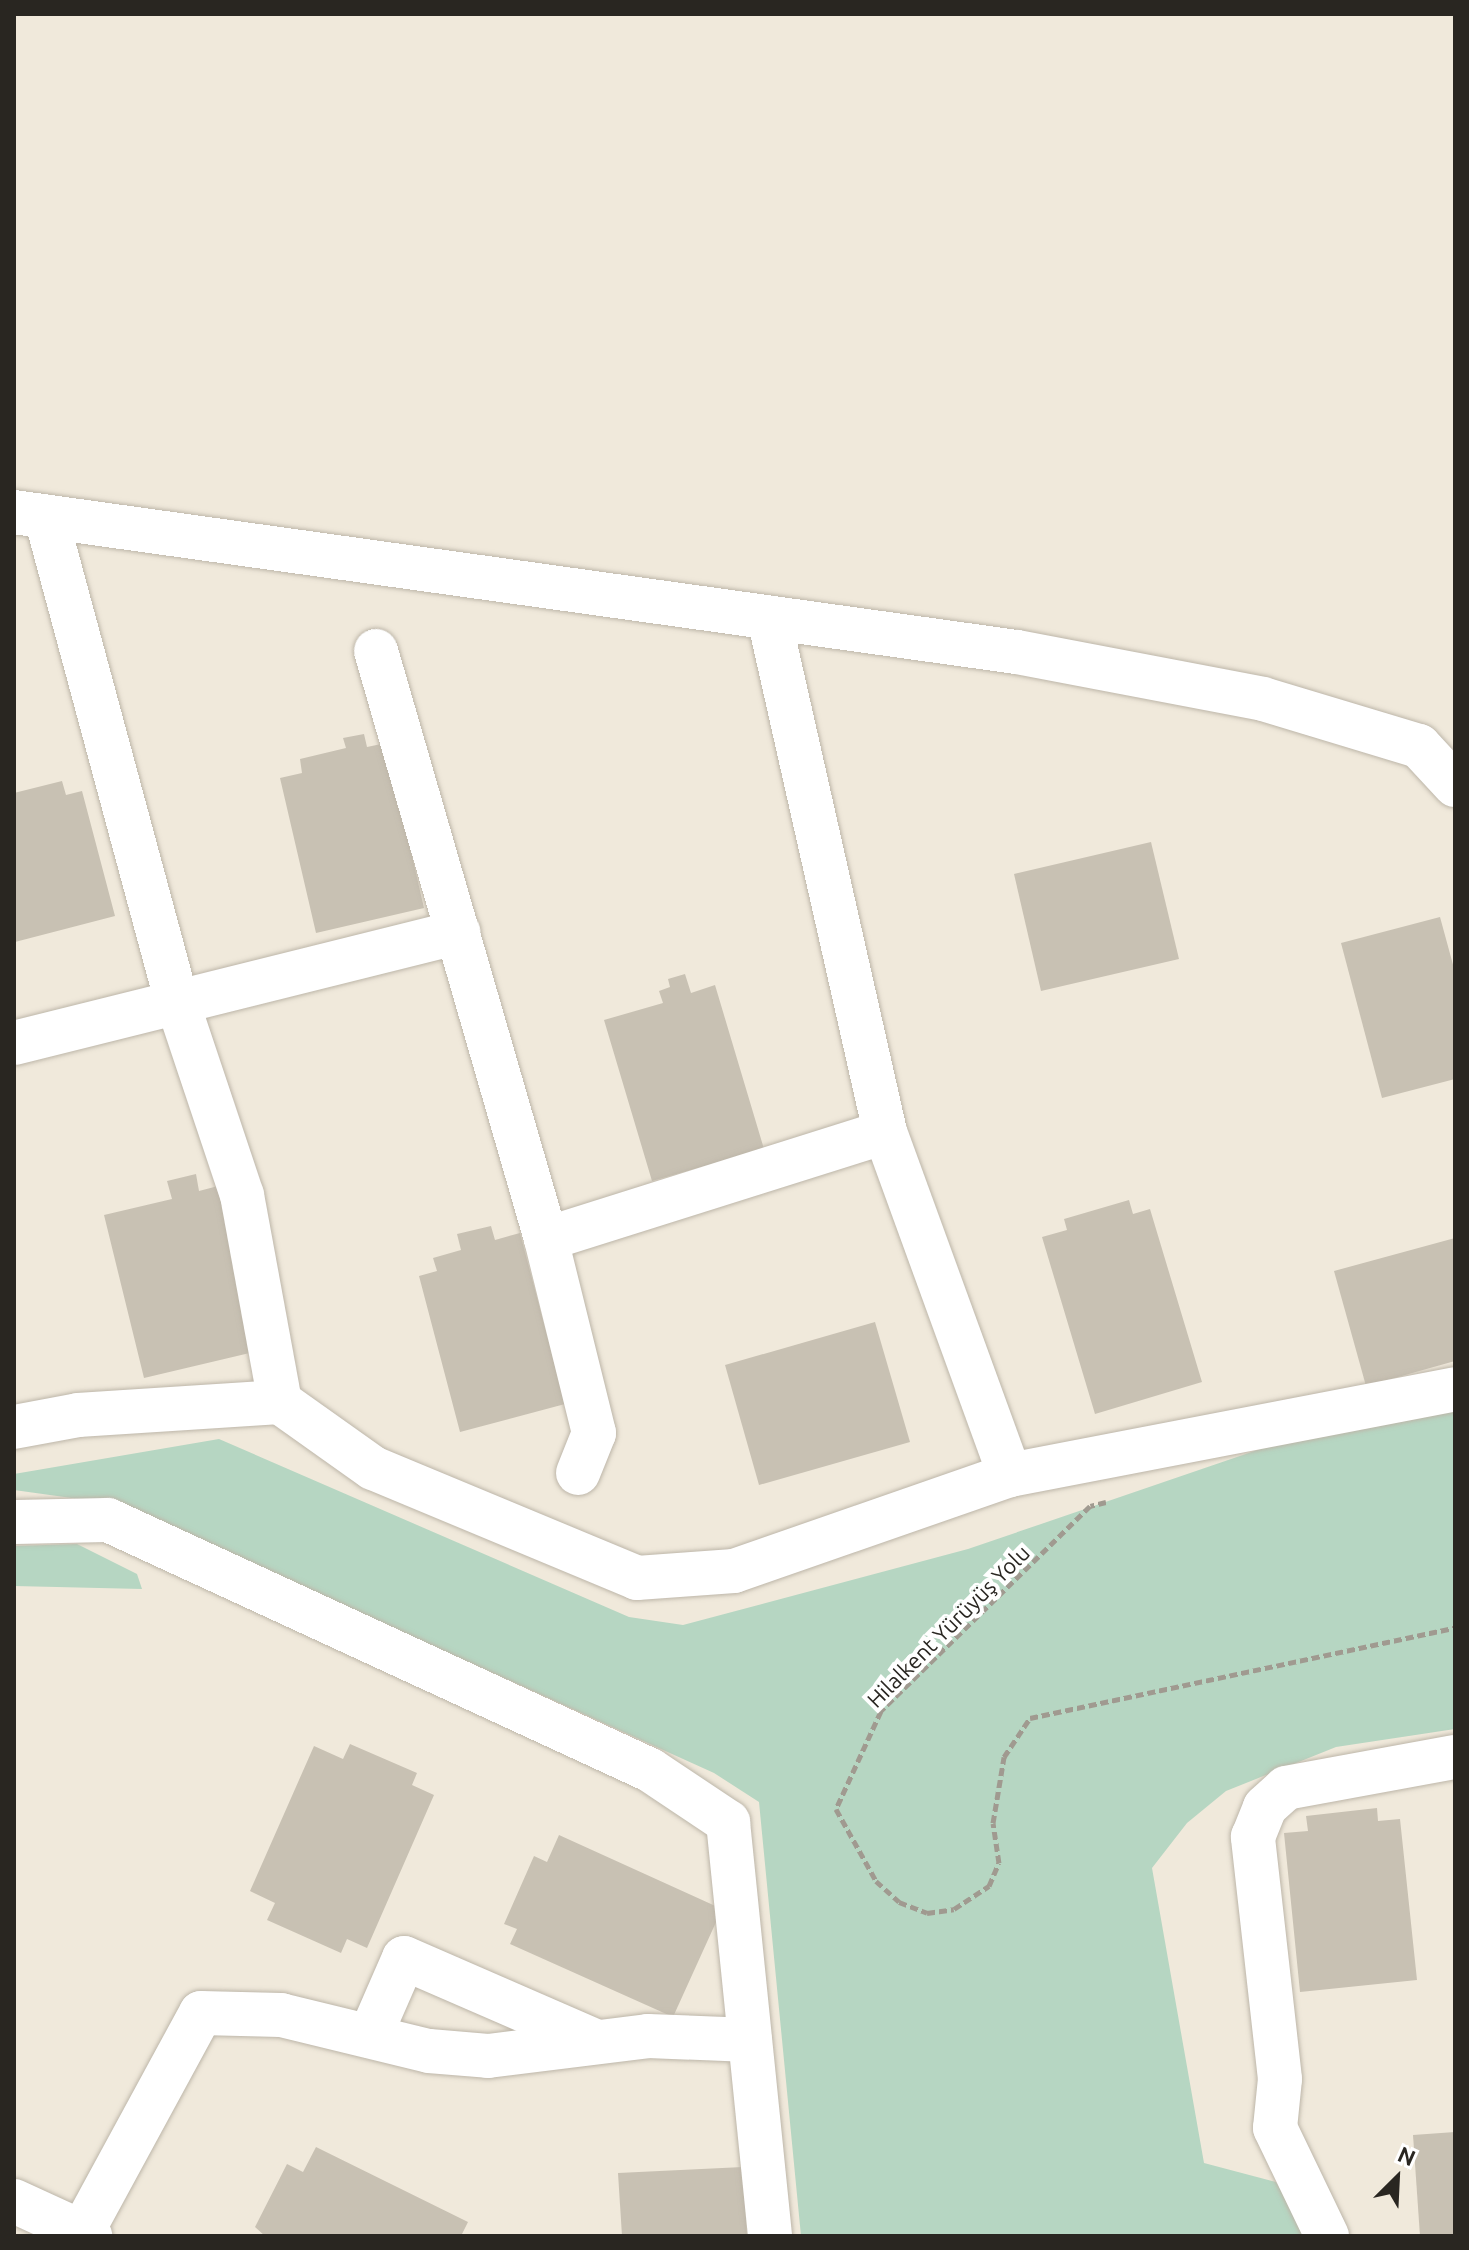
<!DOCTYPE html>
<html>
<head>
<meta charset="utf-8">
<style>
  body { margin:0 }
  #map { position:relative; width:1469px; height:2250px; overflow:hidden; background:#f0e9db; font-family:Ubuntu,sans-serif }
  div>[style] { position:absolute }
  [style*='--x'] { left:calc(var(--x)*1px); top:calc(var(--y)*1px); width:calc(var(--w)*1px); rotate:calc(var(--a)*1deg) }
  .green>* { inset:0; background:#b6d6c2 }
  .building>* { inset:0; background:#c8c1b3 }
  .path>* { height:5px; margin-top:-2.5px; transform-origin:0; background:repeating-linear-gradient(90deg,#a09a90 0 8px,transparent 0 12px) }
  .roads { filter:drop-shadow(0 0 2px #bdb6a9) drop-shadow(0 0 2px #bdb6a9) }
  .minor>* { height:44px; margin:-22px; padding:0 22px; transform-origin:22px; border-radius:22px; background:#fff }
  span { translate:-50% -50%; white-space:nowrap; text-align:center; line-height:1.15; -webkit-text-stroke:8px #fff; paint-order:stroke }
  .street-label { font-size:22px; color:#292621 }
  .frame { position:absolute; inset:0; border:16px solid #292621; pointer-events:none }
  .north { position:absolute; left:1357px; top:2138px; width:80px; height:80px; -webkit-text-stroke:6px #fff; paint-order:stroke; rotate:24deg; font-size:22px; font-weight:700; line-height:32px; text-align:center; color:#292621 }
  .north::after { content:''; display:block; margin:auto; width:28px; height:36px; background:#292621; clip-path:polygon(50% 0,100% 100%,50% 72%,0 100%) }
</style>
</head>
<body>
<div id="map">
  <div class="green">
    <i style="clip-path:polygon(1455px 1399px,1455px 1729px,1336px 1747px,1226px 1791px,1187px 1823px,1152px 1868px,1204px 2163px,1276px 2182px,1312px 2236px,801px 2236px,759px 1802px,714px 1773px,122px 1505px,14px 1490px,14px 1474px,219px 1439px,629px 1617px,683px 1625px,968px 1549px,1360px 1415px)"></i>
    <i style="clip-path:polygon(77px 1544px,137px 1574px,142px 1589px,14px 1586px,14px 1546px)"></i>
  </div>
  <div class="building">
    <i style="clip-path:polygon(364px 734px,367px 747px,386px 743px,424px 908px,316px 933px,280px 778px,302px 773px,300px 759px,346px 748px,343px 738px)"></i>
    <i style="clip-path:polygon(62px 781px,66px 795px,82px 791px,115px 916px,15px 942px,14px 793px)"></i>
    <i style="clip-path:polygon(1151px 842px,1179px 959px,1041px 991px,1014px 874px)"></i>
    <i style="clip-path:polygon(1440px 917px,1455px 972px,1455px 1079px,1382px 1098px,1341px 943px)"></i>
    <i style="clip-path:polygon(685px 974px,691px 993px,715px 985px,764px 1149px,652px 1181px,604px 1020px,663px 1003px,659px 991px,670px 987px,668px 979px)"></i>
    <i style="clip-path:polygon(196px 1174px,199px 1191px,218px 1186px,258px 1351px,144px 1378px,104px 1215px,172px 1199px,167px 1181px)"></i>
    <i style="clip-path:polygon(1129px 1200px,1133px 1214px,1150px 1209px,1202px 1382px,1095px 1414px,1042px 1237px,1067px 1230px,1064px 1219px)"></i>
    <i style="clip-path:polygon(491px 1226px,495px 1240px,520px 1233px,565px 1404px,460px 1432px,419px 1276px,437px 1271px,433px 1258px,461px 1250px,457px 1234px)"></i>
    <i style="clip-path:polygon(1455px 1238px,1455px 1361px,1366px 1386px,1334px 1271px)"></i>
    <i style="clip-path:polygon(875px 1322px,910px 1442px,759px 1485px,725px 1365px)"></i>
    <i style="clip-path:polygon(350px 1744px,417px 1773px,412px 1785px,434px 1795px,367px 1948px,347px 1939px,341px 1953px,267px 1920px,275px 1903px,250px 1891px,314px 1746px,343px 1759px)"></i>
    <i style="clip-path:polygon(1377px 1808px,1378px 1821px,1400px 1819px,1417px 1980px,1300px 1992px,1284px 1833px,1308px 1831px,1306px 1816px)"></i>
    <i style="clip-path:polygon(559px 1835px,722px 1909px,673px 2017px,510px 1944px,517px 1929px,504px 1924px,534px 1856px,547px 1862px)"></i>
    <i style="clip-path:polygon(1455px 2132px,1455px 2236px,1420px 2236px,1413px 2135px)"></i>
    <i style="clip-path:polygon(316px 2147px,468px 2222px,461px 2236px,265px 2236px,255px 2227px,287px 2164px,303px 2172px)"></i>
    <i style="clip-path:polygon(743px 2167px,747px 2236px,622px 2236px,618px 2173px)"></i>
  </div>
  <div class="path">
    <i style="--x:1106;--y:1502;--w:16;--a:166"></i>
    <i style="--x:1090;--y:1506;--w:293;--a:135.6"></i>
    <i style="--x:881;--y:1711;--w:108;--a:114.7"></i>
    <i style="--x:836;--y:1809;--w:82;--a:60.9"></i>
    <i style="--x:876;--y:1881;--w:31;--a:42"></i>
    <i style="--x:899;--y:1902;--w:30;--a:21"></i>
    <i style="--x:927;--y:1913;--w:27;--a:-8"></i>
    <i style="--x:954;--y:1909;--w:42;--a:-33.3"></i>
    <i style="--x:989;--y:1886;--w:25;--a:-67"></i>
    <i style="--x:999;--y:1863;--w:40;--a:-98.5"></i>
    <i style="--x:993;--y:1823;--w:67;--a:-80.5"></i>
    <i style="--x:1004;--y:1757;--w:47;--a:-56.3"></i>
    <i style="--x:1030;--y:1718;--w:434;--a:-12"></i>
  </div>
  <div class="roads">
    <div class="minor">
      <i style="--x:14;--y:512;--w:1013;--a:7.95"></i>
      <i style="--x:1017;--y:652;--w:250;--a:10.8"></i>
      <i style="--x:1263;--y:699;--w:163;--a:16.8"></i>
      <i style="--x:1419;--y:746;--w:53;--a:47.3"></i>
      <i style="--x:46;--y:517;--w:498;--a:74.9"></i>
      <i style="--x:176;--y:998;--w:208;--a:71.5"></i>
      <i style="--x:242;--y:1195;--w:210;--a:79.6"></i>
      <i style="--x:280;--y:1402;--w:114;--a:35.4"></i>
      <i style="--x:373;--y:1468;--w:286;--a:22.6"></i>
      <i style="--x:637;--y:1578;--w:97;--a:-4.1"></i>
      <i style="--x:734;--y:1571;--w:292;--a:-19.2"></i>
      <i style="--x:1010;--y:1475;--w:453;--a:-10.9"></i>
      <i style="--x:769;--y:618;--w:527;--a:77.28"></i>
      <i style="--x:885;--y:1132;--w:365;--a:70"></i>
      <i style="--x:376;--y:651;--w:612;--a:73.87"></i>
      <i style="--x:546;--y:1239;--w:355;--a:-17.5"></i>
      <i style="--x:14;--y:1043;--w:458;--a:-14"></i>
      <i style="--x:546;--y:1239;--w:200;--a:76.1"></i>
      <i style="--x:594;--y:1433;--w:43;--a:111.8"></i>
      <i style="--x:14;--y:1427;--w:65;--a:-10.6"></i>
      <i style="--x:78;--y:1415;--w:202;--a:-3.7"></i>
      <i style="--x:14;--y:1522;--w:94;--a:-1.2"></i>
      <i style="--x:108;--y:1520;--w:597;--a:24.76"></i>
      <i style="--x:650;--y:1770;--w:94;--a:33.7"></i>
      <i style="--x:728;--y:1822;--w:416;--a:84.2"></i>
      <i style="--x:370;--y:2036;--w:85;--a:-66.4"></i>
      <i style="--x:404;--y:1958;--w:206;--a:23.5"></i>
      <i style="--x:14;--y:2201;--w:84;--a:24.7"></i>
      <i style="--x:82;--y:2232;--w:249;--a:-61.5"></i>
      <i style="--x:201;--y:2013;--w:80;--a:1.4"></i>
      <i style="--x:281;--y:2015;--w:152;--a:13.7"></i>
      <i style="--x:429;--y:2051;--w:59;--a:4.8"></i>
      <i style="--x:488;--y:2056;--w:161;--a:-7.1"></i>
      <i style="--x:648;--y:2036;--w:102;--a:2.2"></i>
      <i style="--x:1327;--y:2236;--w:120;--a:-115.7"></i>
      <i style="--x:1275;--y:2128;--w:49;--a:-84.2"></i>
      <i style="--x:1280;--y:2079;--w:244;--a:-96.4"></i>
      <i style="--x:1253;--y:1837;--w:32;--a:-68"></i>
      <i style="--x:1265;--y:1807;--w:28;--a:-42"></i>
      <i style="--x:1286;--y:1788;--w:172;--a:-10.4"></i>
    </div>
  </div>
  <div class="street-label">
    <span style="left:948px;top:1626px;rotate:-45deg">Hilalkent Yürüyüş Yolu</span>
  </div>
  <div class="frame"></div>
  <div class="north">N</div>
</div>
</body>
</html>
